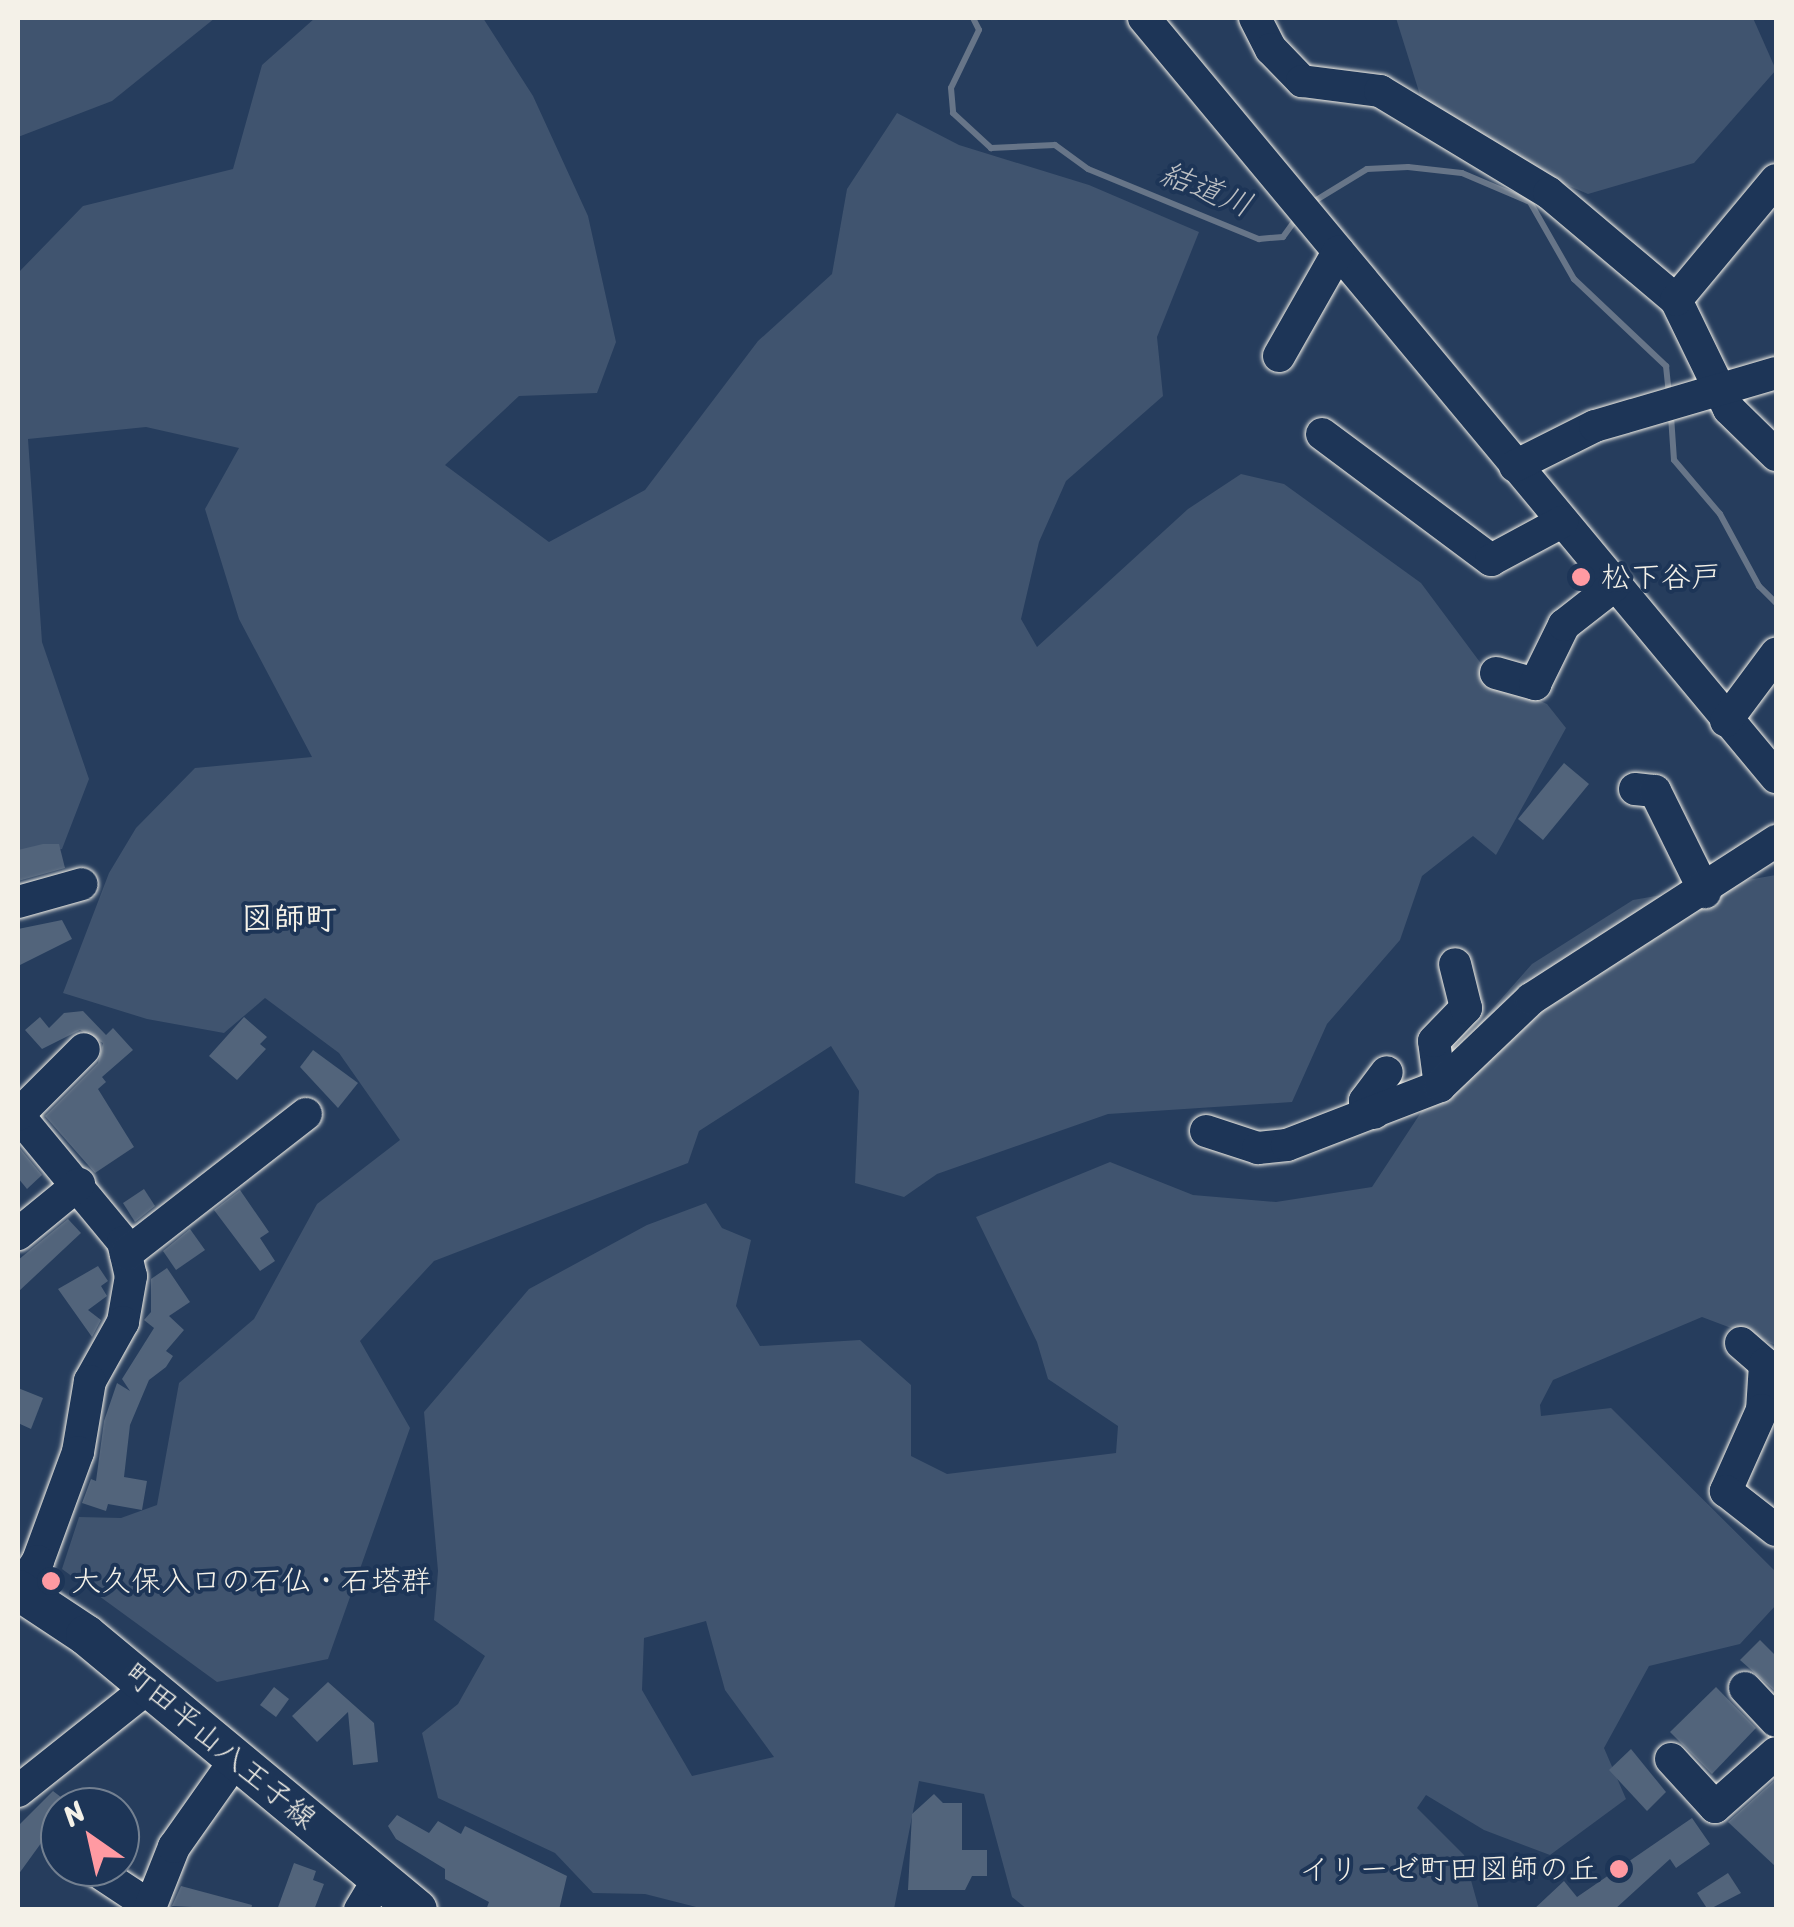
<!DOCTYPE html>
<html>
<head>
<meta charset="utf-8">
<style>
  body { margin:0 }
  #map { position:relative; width:1794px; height:1927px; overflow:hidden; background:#263d5d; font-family:Sriracha,"Klee One",sans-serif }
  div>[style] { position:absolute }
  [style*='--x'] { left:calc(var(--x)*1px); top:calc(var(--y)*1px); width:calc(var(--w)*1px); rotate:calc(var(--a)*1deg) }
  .green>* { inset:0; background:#40546f }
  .stream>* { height:6px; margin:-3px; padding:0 3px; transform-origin:3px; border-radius:3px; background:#677588 }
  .building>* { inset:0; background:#52647b }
  .roads { filter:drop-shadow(0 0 2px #f4f1e8) drop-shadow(0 0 2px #f4f1e8) }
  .minor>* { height:32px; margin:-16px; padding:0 16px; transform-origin:16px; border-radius:16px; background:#1d3557 }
  .major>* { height:40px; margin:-20px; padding:0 20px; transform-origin:20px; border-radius:20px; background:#1d3557 }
  .dots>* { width:28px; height:28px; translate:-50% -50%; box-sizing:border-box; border:5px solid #1d3557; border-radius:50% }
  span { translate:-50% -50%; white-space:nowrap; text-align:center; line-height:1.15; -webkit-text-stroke:8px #1d3557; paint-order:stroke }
  .poi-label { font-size:30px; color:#f4f1e8 }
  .left { translate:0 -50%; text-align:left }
  .right { translate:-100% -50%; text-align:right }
  .street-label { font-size:30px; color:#f4f1e8 }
  .water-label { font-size:32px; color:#bcbfc2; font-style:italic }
  .neighbourhood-label { font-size:32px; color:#f4f1e8; font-weight:700 }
  .frame { position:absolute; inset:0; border:20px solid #f4f1e8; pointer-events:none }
  .north { position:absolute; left:40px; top:1787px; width:100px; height:100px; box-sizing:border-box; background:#1d3557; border:2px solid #738091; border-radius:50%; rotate:326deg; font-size:28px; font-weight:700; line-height:40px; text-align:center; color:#f4f1e8 }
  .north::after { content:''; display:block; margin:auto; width:35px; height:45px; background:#ff9aa2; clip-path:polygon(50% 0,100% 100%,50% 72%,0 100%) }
</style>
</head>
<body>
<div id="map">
  <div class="green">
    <i style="clip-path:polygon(18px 18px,215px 18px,112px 101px,18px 137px)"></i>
    <i style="clip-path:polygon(315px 18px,483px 18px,533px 96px,588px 216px,616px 342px,597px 393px,519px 396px,445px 465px,549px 542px,645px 490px,758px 341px,832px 274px,847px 189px,897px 113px,959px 145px,1089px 185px,1199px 232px,1157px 337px,1163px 396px,1066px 481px,1039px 542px,1021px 619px,1037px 647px,1188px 509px,1241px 474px,1284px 484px,1421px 583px,1494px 681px,1547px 704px,1566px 728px,1496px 855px,1473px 836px,1422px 876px,1400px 940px,1327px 1024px,1292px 1102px,1108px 1114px,937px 1174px,904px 1197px,855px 1183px,859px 1091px,831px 1046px,699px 1131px,688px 1163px,434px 1261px,360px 1341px,410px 1428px,328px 1659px,217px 1682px,62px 1569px,79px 1517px,121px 1518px,157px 1505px,179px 1383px,254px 1319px,317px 1204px,400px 1140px,339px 1053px,265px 998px,224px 1033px,147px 1019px,63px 993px,109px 873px,136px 828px,195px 768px,312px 757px,239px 619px,205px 509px,239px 448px,146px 427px,28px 439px,42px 642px,89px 779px,62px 849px,18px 856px,18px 273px,83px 206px,233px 169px,262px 65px)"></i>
    <i style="clip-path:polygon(1396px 18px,1753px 18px,1776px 70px,1694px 163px,1588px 194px,1430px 127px)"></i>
    <i style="clip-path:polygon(evenodd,1776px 875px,1776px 1345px,1702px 1317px,1553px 1380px,1540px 1405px,1541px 1416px,1611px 1408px,1776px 1572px,1776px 1605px,1740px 1644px,1649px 1666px,1604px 1748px,1626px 1799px,1550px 1855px,1484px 1830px,1426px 1795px,1417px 1808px,1464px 1855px,1479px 1909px,1027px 1909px,1012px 1897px,984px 1794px,919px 1781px,894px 1909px,708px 1910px,645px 1894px,593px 1893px,555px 1853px,438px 1798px,422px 1733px,458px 1704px,485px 1656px,434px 1620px,438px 1571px,424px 1412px,529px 1289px,647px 1225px,706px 1203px,722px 1228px,751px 1240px,736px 1306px,760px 1346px,860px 1340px,911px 1385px,911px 1456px,947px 1474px,1116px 1453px,1118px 1426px,1048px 1379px,1037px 1342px,976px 1217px,1110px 1162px,1193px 1195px,1276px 1202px,1372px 1187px,1479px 1024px,1532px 964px,1633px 900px,1776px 875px,706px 1621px,725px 1690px,774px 1757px,692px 1776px,642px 1690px,644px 1638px,706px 1621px)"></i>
  </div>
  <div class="stream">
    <i style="--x:973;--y:18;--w:13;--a:63"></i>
    <i style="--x:979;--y:30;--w:64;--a:115.8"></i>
    <i style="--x:951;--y:88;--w:25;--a:85"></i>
    <i style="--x:953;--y:113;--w:52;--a:42.6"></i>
    <i style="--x:991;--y:148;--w:64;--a:-2.7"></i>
    <i style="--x:1055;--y:145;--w:41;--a:36"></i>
    <i style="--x:1088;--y:169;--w:185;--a:22.3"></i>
    <i style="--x:1259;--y:239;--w:24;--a:-5"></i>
    <i style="--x:1283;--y:237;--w:24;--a:-54"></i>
    <i style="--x:1313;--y:202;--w:63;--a:-31.4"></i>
    <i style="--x:1367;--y:169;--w:41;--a:-2.8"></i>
    <i style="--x:1408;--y:167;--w:54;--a:6.3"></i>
    <i style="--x:1462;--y:173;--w:74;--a:23.1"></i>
    <i style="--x:1530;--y:202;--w:89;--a:60.3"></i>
    <i style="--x:1574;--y:279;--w:127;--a:43.4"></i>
    <i style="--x:1666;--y:366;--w:28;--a:84"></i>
    <i style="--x:1671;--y:416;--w:44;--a:86.1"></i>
    <i style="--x:1674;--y:460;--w:71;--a:49.6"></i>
    <i style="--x:1720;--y:514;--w:82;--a:61.6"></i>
    <i style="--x:1759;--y:586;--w:24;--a:45"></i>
  </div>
  <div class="building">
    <i style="clip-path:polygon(1564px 763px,1589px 784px,1543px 840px,1518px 819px)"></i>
    <i style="clip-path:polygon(43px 844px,59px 844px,65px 868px,18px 881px,18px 850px)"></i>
    <i style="clip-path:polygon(62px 920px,72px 939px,18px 966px,18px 929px)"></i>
    <i style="clip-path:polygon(83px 1011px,106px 1035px,113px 1028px,133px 1050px,102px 1077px,106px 1082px,98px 1089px,134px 1147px,95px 1173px,45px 1116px,98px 1063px,103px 1043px,80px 1030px,42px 1049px,25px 1030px,40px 1017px,49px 1028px,64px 1013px)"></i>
    <i style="clip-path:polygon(244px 1017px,267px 1037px,260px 1044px,266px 1049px,237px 1080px,209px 1056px)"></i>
    <i style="clip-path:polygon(313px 1050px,358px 1083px,338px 1108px,300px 1067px)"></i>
    <i style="clip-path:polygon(18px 1146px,42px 1175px,27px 1189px,18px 1178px)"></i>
    <i style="clip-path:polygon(144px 1189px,155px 1206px,135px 1222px,123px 1203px)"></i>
    <i style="clip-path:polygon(240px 1190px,269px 1232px,260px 1238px,275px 1261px,260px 1271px,214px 1210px)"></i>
    <i style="clip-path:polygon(68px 1219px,81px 1233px,18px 1292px,18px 1260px)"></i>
    <i style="clip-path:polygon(190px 1229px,205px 1250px,176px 1270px,163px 1251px)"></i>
    <i style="clip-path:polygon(98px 1266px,108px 1281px,101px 1286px,107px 1296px,88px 1310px,101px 1320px,92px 1337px,58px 1289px)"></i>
    <i style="clip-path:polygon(167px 1268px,190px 1302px,169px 1316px,184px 1330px,166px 1351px,173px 1356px,166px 1367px,149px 1380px,130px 1425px,124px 1477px,147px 1481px,142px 1510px,108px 1504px,106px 1511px,82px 1503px,91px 1479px,96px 1481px,104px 1421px,117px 1383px,130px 1391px,122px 1379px,154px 1328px,144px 1320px,151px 1312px,151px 1279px)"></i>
    <i style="clip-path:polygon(18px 1388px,43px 1398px,31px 1429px,18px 1423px)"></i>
    <i style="clip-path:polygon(1760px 1640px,1776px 1656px,1776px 1692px,1740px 1660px)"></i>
    <i style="clip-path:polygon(328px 1682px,374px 1723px,378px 1762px,353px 1765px,348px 1712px,317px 1742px,292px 1716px)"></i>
    <i style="clip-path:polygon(274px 1687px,289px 1699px,276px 1717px,260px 1705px)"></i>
    <i style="clip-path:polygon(1716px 1687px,1756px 1728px,1712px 1774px,1670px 1732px)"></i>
    <i style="clip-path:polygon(1631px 1749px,1666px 1792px,1647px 1811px,1609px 1770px)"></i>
    <i style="clip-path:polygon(1776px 1779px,1776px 1867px,1728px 1822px)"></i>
    <i style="clip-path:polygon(53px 1791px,70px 1804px,60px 1807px,60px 1817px,18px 1875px,18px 1826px)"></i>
    <i style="clip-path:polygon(934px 1794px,943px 1803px,962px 1803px,962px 1850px,987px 1850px,987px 1876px,972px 1876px,965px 1890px,908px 1890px,912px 1814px)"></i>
    <i style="clip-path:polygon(397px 1815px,429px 1833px,438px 1821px,461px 1834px,465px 1826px,567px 1876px,559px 1910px,486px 1910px,489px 1902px,445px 1879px,445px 1869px,396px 1839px,388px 1826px)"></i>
    <i style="clip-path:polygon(1692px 1818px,1710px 1844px,1676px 1868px,1670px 1859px,1614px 1910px,1533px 1910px,1564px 1881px,1577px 1897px)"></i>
    <i style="clip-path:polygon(294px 1863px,316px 1871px,313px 1880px,324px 1884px,314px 1910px,277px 1910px)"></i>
    <i style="clip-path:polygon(1728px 1873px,1741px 1893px,1708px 1910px,1697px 1893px)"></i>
    <i style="clip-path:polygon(181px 1886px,252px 1905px,251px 1910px,172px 1906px)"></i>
  </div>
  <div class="roads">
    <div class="minor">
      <i style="--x:1144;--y:18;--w:988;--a:50.22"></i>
      <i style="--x:1255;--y:18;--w:35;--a:63"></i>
      <i style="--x:1271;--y:49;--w:45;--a:45.9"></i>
      <i style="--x:1302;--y:81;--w:79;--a:7.3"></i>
      <i style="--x:1380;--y:91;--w:197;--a:31.1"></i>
      <i style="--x:1549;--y:193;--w:166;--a:40.1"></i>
      <i style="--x:1676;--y:300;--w:121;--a:64.1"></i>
      <i style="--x:1729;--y:409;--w:66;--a:44.4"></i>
      <i style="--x:1676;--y:300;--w:156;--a:-50.2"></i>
      <i style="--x:1279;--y:356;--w:120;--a:-60.4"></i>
      <i style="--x:1322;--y:434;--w:211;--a:36.7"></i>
      <i style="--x:1491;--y:560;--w:81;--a:-28.2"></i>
      <i style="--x:1515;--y:466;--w:89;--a:-26.6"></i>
      <i style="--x:1595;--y:426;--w:189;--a:-16.3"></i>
      <i style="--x:1496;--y:673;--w:41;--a:15.8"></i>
      <i style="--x:1535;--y:684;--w:66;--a:-63.8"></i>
      <i style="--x:1564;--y:625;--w:63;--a:-38"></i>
      <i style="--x:1726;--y:721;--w:84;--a:-53.3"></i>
      <i style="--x:1635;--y:789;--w:20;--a:6"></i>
      <i style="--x:1655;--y:791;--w:113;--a:63.7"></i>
      <i style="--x:18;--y:902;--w:66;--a:-15.7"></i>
      <i style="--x:1440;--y:1086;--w:45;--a:-97.6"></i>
      <i style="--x:1434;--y:1041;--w:46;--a:-45.9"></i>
      <i style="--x:1466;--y:1008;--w:45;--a:-104"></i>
      <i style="--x:1374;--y:1113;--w:15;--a:-127"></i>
      <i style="--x:1365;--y:1101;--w:36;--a:-53"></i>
      <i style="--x:18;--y:1115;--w:165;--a:50.4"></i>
      <i style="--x:123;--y:1242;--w:35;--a:77"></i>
      <i style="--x:131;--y:1276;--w:47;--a:99.9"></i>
      <i style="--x:123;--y:1322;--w:68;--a:119.2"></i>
      <i style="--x:90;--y:1381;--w:72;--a:99.6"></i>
      <i style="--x:78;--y:1452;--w:116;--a:110.2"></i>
      <i style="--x:38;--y:1561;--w:36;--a:124"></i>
      <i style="--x:18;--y:1115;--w:93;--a:-45"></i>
      <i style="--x:1206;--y:1131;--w:55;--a:18.1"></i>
      <i style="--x:1258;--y:1148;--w:29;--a:-6"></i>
      <i style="--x:1287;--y:1145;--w:164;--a:-21.1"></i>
      <i style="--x:1440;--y:1086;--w:126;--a:-43.7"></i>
      <i style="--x:1531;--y:999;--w:292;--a:-32.8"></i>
      <i style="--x:18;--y:1234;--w:79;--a:-39.3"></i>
      <i style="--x:126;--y:1254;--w:228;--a:-37.9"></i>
      <i style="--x:1741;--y:1343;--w:32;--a:41"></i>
      <i style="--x:1765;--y:1364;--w:46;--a:93.7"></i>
      <i style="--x:1762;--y:1410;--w:89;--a:114"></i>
      <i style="--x:1726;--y:1491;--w:63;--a:38"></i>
      <i style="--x:1745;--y:1688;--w:45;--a:46.8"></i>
      <i style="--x:1671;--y:1759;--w:65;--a:47.5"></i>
      <i style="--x:1715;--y:1807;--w:81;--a:-41.5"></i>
      <i style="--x:18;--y:1791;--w:169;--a:-38.5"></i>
      <i style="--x:91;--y:1867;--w:71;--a:33.5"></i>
      <i style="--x:149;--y:1910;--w:68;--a:-68.4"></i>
      <i style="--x:174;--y:1847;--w:108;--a:-54.8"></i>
      <i style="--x:360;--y:1910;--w:35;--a:-59"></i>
    </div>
    <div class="major">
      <i style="--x:18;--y:1590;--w:82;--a:33.5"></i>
      <i style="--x:86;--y:1635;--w:430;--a:39.7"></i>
    </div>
  </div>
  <div class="dots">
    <i style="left:1581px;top:577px;background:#ff9aa2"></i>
    <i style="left:51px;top:1581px;background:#ff9aa2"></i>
    <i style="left:1619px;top:1869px;background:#ff9aa2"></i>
  </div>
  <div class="poi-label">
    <span class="left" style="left:1601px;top:577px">松下谷戸</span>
    <span class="left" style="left:71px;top:1581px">大久保入口の石仏・石塔群</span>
    <span class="right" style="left:1599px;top:1869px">イリーゼ町田図師の丘</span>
  </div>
  <div class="street-label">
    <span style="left:220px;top:1746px;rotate:40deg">町田平山八王子線</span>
  </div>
  <div class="water-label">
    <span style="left:1206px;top:190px;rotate:22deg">結道川</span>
  </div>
  <div class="neighbourhood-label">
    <span style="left:289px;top:919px">図師町</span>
  </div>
  <div class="frame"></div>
  <div class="north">N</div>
</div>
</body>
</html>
